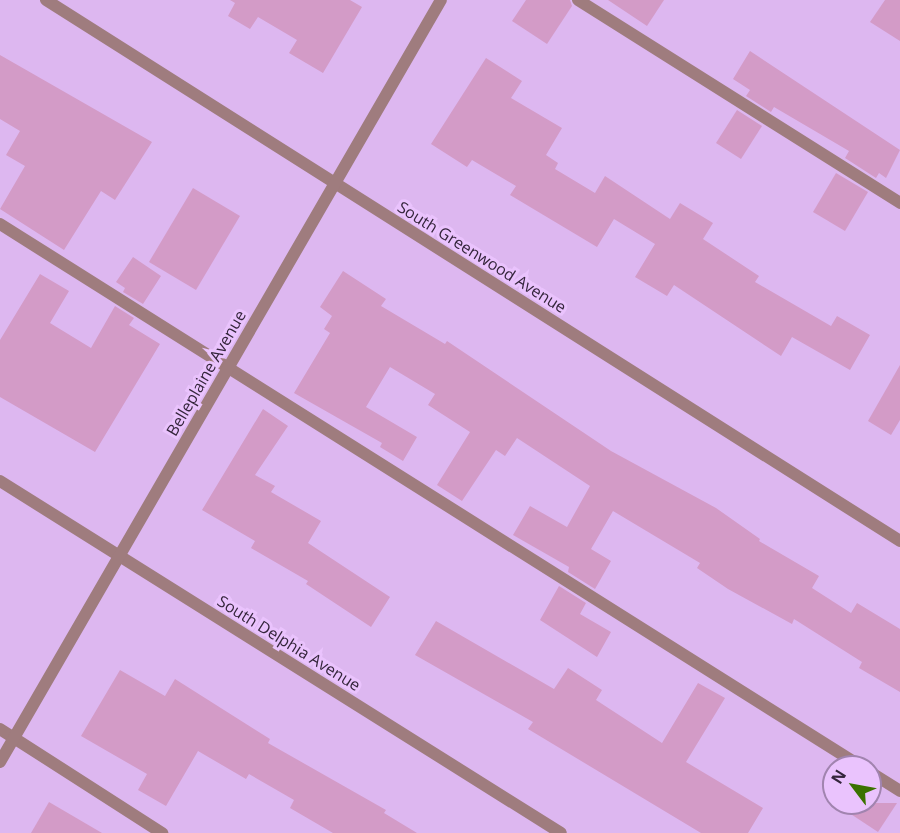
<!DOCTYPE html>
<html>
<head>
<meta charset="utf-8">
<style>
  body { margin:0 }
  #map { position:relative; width:900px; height:833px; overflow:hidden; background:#ddb7f0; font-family:"Open Sans",sans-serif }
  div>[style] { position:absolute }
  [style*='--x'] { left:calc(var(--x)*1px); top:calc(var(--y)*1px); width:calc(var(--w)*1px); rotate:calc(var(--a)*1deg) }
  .building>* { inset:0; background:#d39bc7 }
  .lane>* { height:12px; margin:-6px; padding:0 6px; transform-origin:6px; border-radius:6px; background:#9f7c7e }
  .street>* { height:12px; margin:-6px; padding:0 6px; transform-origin:6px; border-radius:6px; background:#9f7c7e }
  span { translate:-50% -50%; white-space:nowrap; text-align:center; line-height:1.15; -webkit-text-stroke:6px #eac3fd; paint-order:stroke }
  .street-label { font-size:16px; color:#34253b }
  .north { position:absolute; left:822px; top:755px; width:60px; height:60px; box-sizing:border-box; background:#eac3fd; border:2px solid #a184af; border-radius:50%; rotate:302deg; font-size:16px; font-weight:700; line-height:24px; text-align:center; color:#34253b }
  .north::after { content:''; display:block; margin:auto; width:21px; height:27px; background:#3b7200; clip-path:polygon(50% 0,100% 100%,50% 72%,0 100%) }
</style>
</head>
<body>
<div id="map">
  <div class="building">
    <i style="clip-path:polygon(230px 0,350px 0,362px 7px,323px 73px,289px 53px,297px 40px,258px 17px,250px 29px,228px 16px,235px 3px)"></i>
    <i style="clip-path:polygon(526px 0,570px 0,572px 6px,547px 44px,512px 21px)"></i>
    <i style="clip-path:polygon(608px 0,664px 0,647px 26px)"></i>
    <i style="clip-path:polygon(885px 0,900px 0,900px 41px,870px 22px)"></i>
    <i style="clip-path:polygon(750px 51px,900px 150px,886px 178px,879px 173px,876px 178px,845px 158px,849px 151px,774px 107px,771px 112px,746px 96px,750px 90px,733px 79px)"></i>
    <i style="clip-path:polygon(0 55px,152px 142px,115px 200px,101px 191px,64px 250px,0 209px,25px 166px,6px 155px,20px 131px,0 119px)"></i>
    <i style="clip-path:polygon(486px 58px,522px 81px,511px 98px,562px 128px,546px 155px,558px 163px,555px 169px,595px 193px,605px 176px,670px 219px,680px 203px,713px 223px,703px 239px,759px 276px,755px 282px,831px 326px,837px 316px,870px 335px,850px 370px,792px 337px,781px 356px,674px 285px,667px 296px,635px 277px,655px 244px,614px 219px,597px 247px,510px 195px,516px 186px,472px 160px,467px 167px,431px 144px)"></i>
    <i style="clip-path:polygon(737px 110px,762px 126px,741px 159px,716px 143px)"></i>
    <i style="clip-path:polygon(836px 173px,868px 192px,845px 231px,813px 212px)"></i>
    <i style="clip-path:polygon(193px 188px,240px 216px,196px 290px,149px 262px)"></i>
    <i style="clip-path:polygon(133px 257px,161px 276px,143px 304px,123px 292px,125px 288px,116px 282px)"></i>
    <i style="clip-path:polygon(343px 271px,386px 299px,381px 306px,445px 344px,447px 341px,611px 451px,716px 508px,760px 539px,759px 541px,819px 576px,812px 588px,851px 613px,857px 603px,900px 629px,900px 692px,859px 668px,862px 662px,794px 619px,792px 624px,728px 589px,697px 568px,700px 563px,613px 511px,591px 549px,611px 561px,595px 589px,568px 572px,569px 567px,513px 535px,530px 506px,567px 527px,590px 486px,517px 438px,505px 456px,496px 450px,462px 501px,437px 485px,470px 432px,428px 405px,435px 394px,390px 367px,366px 407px,417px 437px,403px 461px,380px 447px,382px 443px,294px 393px,330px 333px,324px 329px,332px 316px,320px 307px)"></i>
    <i style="clip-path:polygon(40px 274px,69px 291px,50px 323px,91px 348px,115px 306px,134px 318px,129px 325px,160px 344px,95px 452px,0 397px,0 340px)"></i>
    <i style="clip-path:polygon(900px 365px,900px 420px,891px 435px,868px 421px)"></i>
    <i style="clip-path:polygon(263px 409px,288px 426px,255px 475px,275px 486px,271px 492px,321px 521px,308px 543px,390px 597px,371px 627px,306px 584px,308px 581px,251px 548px,255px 541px,202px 510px)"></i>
    <i style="clip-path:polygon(559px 586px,586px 603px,580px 614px,611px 632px,597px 657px,540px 620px)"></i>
    <i style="clip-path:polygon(436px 621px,554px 689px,568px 668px,602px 690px,596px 700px,662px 743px,698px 683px,725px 698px,686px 762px,763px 808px,748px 833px,701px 833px,528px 729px,533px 722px,415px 655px)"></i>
    <i style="clip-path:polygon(120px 670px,165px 696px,175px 679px,270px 739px,268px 743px,386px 810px,384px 813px,417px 833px,333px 833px,290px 808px,294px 800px,249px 774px,246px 779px,198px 751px,166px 806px,138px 790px,147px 774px,81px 736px)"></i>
    <i style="clip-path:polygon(49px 802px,102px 833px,31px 833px)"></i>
    <i style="clip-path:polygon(834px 803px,897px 803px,878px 832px)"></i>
  </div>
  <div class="lane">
    <i style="--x:578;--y:0;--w:381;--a:32.2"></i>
    <i style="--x:0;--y:224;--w:1019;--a:32.21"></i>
    <i style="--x:0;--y:729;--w:193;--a:32.7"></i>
    <i style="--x:870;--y:772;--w:36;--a:32"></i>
  </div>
  <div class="street">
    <i style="--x:46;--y:0;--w:1011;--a:32.35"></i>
    <i style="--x:0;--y:481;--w:662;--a:32.11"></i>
    <i style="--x:0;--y:762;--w:880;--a:-59.94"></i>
  </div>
  <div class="street-label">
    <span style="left:482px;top:257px;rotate:32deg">South Greenwood Avenue</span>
    <span style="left:206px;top:373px;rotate:-60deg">Belleplaine Avenue</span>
    <span style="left:289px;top:643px;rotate:32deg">South Delphia Avenue</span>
  </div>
  <div class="north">N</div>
</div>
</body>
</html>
